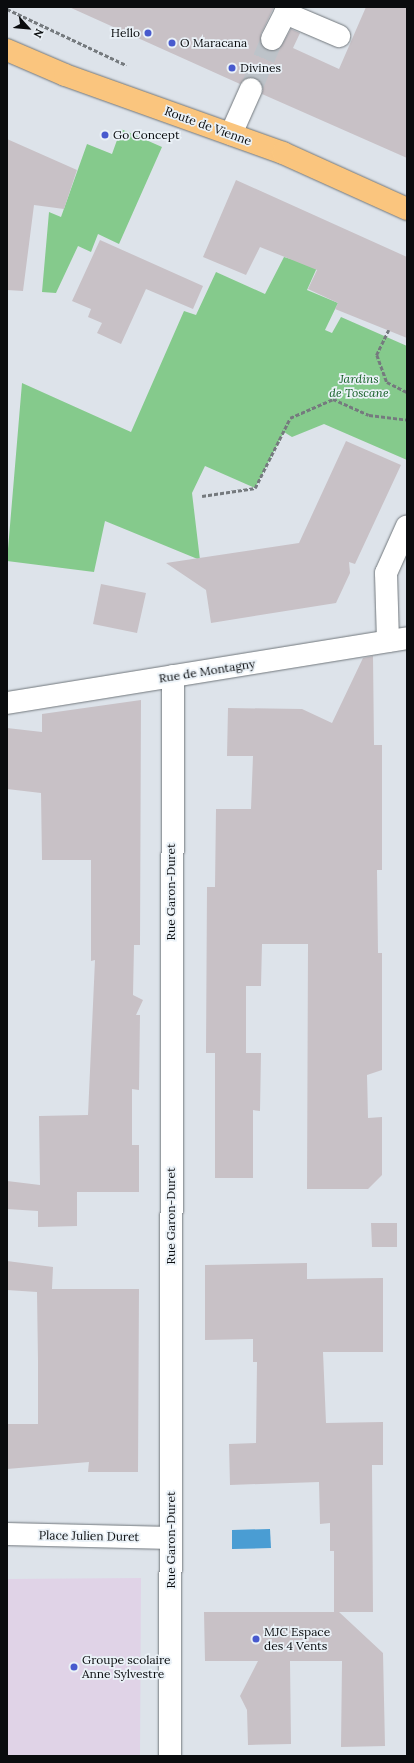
<!DOCTYPE html>
<html>
<head>
<meta charset="utf-8">
<style>
  body { margin:0 }
  #map { position:relative; width:414px; height:1763px; overflow:hidden; background:#dde3ea; font-family:Lora,serif }
  div>[style] { position:absolute }
  [style*='--x'] { left:calc(var(--x)*1px); top:calc(var(--y)*1px); width:calc(var(--w)*1px); rotate:calc(var(--a)*1deg) }
  .education>* { inset:0; background:#e0d3e7 }
  .green>* { inset:0; background:#85ca8c }
  .water>* { inset:0; background:#4a9dd3 }
  .building>* { inset:0; background:#c8c1c6 }
  .minor-tunnel>* { height:22px; margin-top:-11px; transform-origin:0; background:repeating-linear-gradient(90deg,#bdc3c9 0 22px,transparent 0 33px) }
  .path>* { height:2.5px; margin-top:-1.25px; transform-origin:0; background:repeating-linear-gradient(90deg,#757a7e 0 4px,transparent 0 6px) }
  .roads { filter:drop-shadow(0 0 1px #71777c) drop-shadow(0 0 1px #71777c) }
  .minor>* { height:22px; margin:-11px; padding:0 11px; transform-origin:11px; border-radius:11px; background:#fff }
  .major>* { height:22px; margin:-11px; padding:0 11px; transform-origin:11px; border-radius:11px; background:#fac57e }
  .dots>* { width:11px; height:11px; translate:-50% -50%; box-sizing:border-box; border:2px solid #eaf1f7; border-radius:50% }
  span { translate:-50% -50%; white-space:nowrap; text-align:center; line-height:1.15; -webkit-text-stroke:3.5px #eaf1f7; paint-order:stroke }
  .poi-label { font-size:12px; color:#0a0c0e }
  .right { translate:-100% -50%; text-align:right }
  .left { translate:0 -50%; text-align:left }
  .street-label { font-size:12px; color:#0a0c0e }
  .park-label { font-size:12px; color:#135e24; font-style:italic }
  .frame { position:absolute; inset:0; border:8px solid #0a0c0e; pointer-events:none }
  .north { position:absolute; left:8px; top:8px; width:40px; height:40px; -webkit-text-stroke:3px #eaf1f7; paint-order:stroke; rotate:117deg; font-size:11px; font-weight:700; line-height:16px; text-align:center; color:#0a0c0e }
  .north::after { content:''; display:block; margin:auto; width:14px; height:18px; background:#0a0c0e; clip-path:polygon(50% 0,100% 100%,50% 72%,0 100%) }
</style>
</head>
<body>
<div id="map">
  <div class="education">
    <i style="clip-path:polygon(141px 1578px,140px 1756px,7px 1756px,7px 1579px)"></i>
  </div>
  <div class="green">
    <i style="clip-path:polygon(121px 129px,162px 147px,119px 244px,98px 234px,91px 252px,78px 246px,56px 293px,42px 292px,49px 212px,61px 217px,87px 144px,112px 154px)"></i>
    <i style="clip-path:polygon(336px 225px,307px 290px,338px 303px,325px 330px,332px 333px,341px 317px,407px 346px,407px 460px,324px 424px,292px 437px,284px 432px,255px 488px,205px 466px,192px 493px,200px 560px,105px 521px,94px 572px,7px 561px,22px 383px,131px 432px,184px 311px,196px 315px,216px 272px,265px 294px,284px 257px,298px 261px)"></i>
  </div>
  <div class="water">
    <i style="clip-path:polygon(270px 1529px,271px 1548px,232px 1549px,232px 1530px)"></i>
  </div>
  <div class="building">
    <i style="clip-path:polygon(69px 7px,274px 7px,261px 34px,262px 46px,267px 50px,279px 50px,291px 29px,300px 33px,293px 48px,339px 69px,366px 7px,407px 7px,407px 158px,262px 94px,263px 87px,256px 78px,249px 77px,240px 84px)"></i>
    <i style="clip-path:polygon(7px 139px,77px 170px,64px 209px,34px 205px,23px 291px,7px 290px)"></i>
    <i style="clip-path:polygon(236px 180px,407px 257px,407px 338px,335px 309px,338px 303px,308px 289px,317px 270px,260px 247px,246px 275px,203px 257px)"></i>
    <i style="clip-path:polygon(100px 240px,203px 286px,193px 309px,146px 289px,121px 344px,97px 333px,102px 323px,88px 317px,91px 309px,72px 301px)"></i>
    <i style="clip-path:polygon(346px 441px,401px 465px,355px 564px,349px 562px,350px 573px,336px 603px,211px 623px,206px 590px,166px 563px,299px 543px)"></i>
    <i style="clip-path:polygon(101px 584px,146px 593px,137px 633px,93px 624px)"></i>
    <i style="clip-path:polygon(373px 656px,374px 745px,382px 745px,382px 870px,377px 870px,378px 953px,382px 953px,382px 1070px,367px 1075px,368px 1118px,382px 1117px,382px 1175px,368px 1189px,307px 1189px,308px 944px,262px 944px,261px 986px,246px 986px,246px 1053px,261px 1053px,260px 1111px,253px 1110px,253px 1178px,215px 1178px,215px 1053px,206px 1053px,207px 887px,215px 887px,216px 809px,251px 809px,253px 756px,227px 756px,228px 708px,302px 709px,332px 723px,363px 658px)"></i>
    <i style="clip-path:polygon(141px 700px,140px 945px,134px 945px,133px 995px,143px 1000px,136px 1015px,140px 1015px,139px 1090px,132px 1089px,132px 1145px,139px 1145px,139px 1192px,77px 1192px,77px 1226px,38px 1227px,38px 1211px,7px 1209px,7px 1181px,40px 1185px,39px 1116px,88px 1115px,95px 960px,91px 961px,91px 860px,42px 860px,41px 793px,7px 789px,7px 728px,42px 732px,42px 714px)"></i>
    <i style="clip-path:polygon(371px 1223px,397px 1223px,397px 1247px,372px 1247px)"></i>
    <i style="clip-path:polygon(7px 1261px,53px 1267px,52px 1289px,139px 1289px,138px 1472px,88px 1472px,89px 1462px,7px 1469px,7px 1424px,38px 1424px,38px 1362px,37px 1292px,7px 1290px)"></i>
    <i style="clip-path:polygon(307px 1263px,307px 1279px,383px 1278px,383px 1352px,323px 1352px,326px 1423px,383px 1422px,383px 1465px,372px 1465px,373px 1612px,339px 1612px,383px 1653px,385px 1746px,341px 1747px,342px 1661px,290px 1661px,291px 1744px,248px 1745px,247px 1710px,240px 1696px,258px 1661px,205px 1661px,204px 1612px,334px 1612px,334px 1551px,330px 1551px,330px 1523px,320px 1524px,319px 1482px,230px 1485px,229px 1444px,256px 1443px,257px 1362px,253px 1362px,253px 1339px,205px 1340px,205px 1265px)"></i>
  </div>
  <div class="minor-tunnel">
    <i style="--x:251;--y:89;--w:54;--a:-67.2"></i>
  </div>
  <div class="path">
    <i style="--x:7;--y:9;--w:132;--a:25.2"></i>
    <i style="--x:389;--y:330;--w:28;--a:116"></i>
    <i style="--x:377;--y:355;--w:29;--a:70"></i>
    <i style="--x:387;--y:382;--w:22;--a:27"></i>
    <i style="--x:202;--y:496;--w:54;--a:-8.6"></i>
    <i style="--x:255;--y:488;--w:78;--a:-63.4"></i>
    <i style="--x:290;--y:418;--w:47;--a:-23.8"></i>
    <i style="--x:333;--y:399;--w:39;--a:24"></i>
    <i style="--x:369;--y:415;--w:38;--a:7"></i>
  </div>
  <div class="roads">
    <div class="minor">
      <i style="--x:272;--y:39;--w:29;--a:-63"></i>
      <i style="--x:285;--y:13;--w:59;--a:23.1"></i>
      <i style="--x:231;--y:134;--w:49;--a:-66"></i>
      <i style="--x:388;--y:641;--w:68;--a:-91.7"></i>
      <i style="--x:386;--y:573;--w:51;--a:-65.9"></i>
      <i style="--x:7;--y:703;--w:405;--a:-9.2"></i>
      <i style="--x:7;--y:1534;--w:164;--a:1.4"></i>
      <i style="--x:170;--y:1756;--w:1080;--a:-89.84"></i>
    </div>
    <div class="major">
      <i style="--x:7;--y:50;--w:63;--a:23.3"></i>
      <i style="--x:65;--y:75;--w:232;--a:19.7"></i>
      <i style="--x:283;--y:153;--w:136;--a:24.3"></i>
    </div>
  </div>
  <div class="dots">
    <i style="left:148px;top:33px;background:#485ace"></i>
    <i style="left:172px;top:43px;background:#485ace"></i>
    <i style="left:232px;top:68px;background:#485ace"></i>
    <i style="left:105px;top:135px;background:#485ace"></i>
    <i style="left:256px;top:1639px;background:#485ace"></i>
    <i style="left:74px;top:1667px;background:#485ace"></i>
  </div>
  <div class="poi-label">
    <span class="right" style="left:140px;top:33px">Hello</span>
    <span class="left" style="left:180px;top:43px">O Maracana</span>
    <span class="left" style="left:240px;top:68px">Divines</span>
    <span class="left" style="left:113px;top:135px">Go Concept</span>
    <span class="left" style="left:264px;top:1639px">MJC Espace<br>des 4 Vents</span>
    <span class="left" style="left:82px;top:1667px">Groupe scolaire<br>Anne Sylvestre</span>
  </div>
  <div class="street-label">
    <span style="left:208px;top:126px;rotate:20deg">Route de Vienne</span>
    <span style="left:207px;top:671px;rotate:-9deg">Rue de Montagny</span>
    <span style="left:171px;top:892px;rotate:-90deg">Rue Garon-Duret</span>
    <span style="left:171px;top:1216px;rotate:-90deg">Rue Garon-Duret</span>
    <span style="left:89px;top:1536px;rotate:1deg">Place Julien Duret</span>
    <span style="left:171px;top:1540px;rotate:-90deg">Rue Garon-Duret</span>
  </div>
  <div class="park-label">
    <span style="left:359px;top:386px">Jardins<br>de Toscane</span>
  </div>
  <div class="frame"></div>
  <div class="north">N</div>
</div>
</body>
</html>
